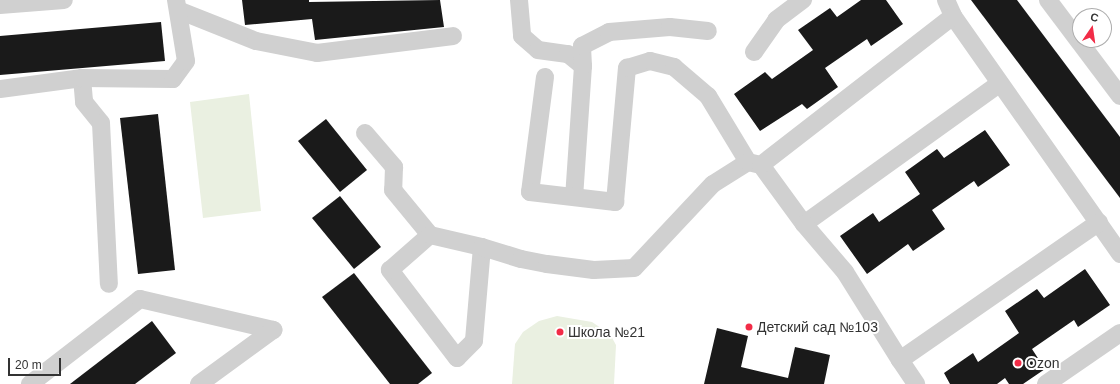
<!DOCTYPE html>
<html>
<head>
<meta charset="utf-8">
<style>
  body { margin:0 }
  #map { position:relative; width:1120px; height:384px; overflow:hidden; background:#fff; font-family:Helvetica,sans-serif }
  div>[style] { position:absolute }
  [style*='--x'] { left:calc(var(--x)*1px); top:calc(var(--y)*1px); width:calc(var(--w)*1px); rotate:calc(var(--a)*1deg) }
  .green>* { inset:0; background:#eaf0e1 }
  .building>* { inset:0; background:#1a1a1a }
  .minor>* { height:18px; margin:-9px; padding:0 9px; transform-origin:9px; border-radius:9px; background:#d0d0d0 }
  .dots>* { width:11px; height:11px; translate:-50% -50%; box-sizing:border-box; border:2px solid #fff; border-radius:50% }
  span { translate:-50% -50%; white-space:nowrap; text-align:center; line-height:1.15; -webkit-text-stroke:4px #fff; paint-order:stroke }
  .poi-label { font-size:14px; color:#333 }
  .left { translate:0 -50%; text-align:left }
  .north { position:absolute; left:1072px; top:8px; width:40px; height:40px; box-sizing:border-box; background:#fff; border:1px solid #adadad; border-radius:50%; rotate:13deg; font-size:11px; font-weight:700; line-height:16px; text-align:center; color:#333 }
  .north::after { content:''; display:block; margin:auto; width:14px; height:18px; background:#f22c47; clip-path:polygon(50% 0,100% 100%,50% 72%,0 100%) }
  .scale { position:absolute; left:8px; top:358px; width:53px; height:18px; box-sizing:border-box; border:2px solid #333; border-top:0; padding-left:5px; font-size:12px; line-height:14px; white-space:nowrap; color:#333; -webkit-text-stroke:3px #fff; paint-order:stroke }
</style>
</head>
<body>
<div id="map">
  <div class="green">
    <i style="clip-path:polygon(249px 94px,261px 211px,203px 218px,190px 102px)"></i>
    <i style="clip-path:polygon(557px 316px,592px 322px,610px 334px,616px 345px,614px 384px,512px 384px,515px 344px,523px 332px,539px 321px)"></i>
  </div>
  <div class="building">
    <i style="clip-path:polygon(242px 0,309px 0,309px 2px,440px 0,444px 27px,315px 40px,312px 19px,245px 25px)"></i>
    <i style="clip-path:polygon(861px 0,886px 0,903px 24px,871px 46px,867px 39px,825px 68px,838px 87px,807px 109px,802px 104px,760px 131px,734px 94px,765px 72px,772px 79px,813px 50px,798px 30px,830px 8px,837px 17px)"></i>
    <i style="clip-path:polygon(971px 0,1017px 0,1120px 137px,1120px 198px)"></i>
    <i style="clip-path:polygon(161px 22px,165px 61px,0 75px,0 36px)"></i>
    <i style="clip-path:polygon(158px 114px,175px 270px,138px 274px,120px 118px)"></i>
    <i style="clip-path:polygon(326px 119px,367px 170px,340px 192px,298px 141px)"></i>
    <i style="clip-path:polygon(985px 130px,1010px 165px,978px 187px,974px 181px,932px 210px,945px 229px,913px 251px,908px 244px,867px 274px,840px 236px,873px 213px,879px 222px,920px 194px,905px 172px,937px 149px,944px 158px)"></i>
    <i style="clip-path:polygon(340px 196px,381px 247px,354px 269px,312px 218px)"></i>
    <i style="clip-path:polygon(1085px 269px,1110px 305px,1078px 327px,1074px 320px,1032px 349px,1045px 369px,1023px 384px,1009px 384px,1005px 378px,997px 384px,950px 384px,944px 373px,973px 353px,978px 362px,1019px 333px,1005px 311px,1037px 289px,1044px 298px)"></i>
    <i style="clip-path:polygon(354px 273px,432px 373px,418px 384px,390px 384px,322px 297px)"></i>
    <i style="clip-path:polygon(152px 321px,176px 353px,135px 384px,70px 384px)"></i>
    <i style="clip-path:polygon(717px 328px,748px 336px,741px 367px,788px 378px,795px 347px,830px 355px,824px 384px,704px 384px)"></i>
  </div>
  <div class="minor">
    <i style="--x:519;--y:0;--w:36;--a:85"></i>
    <i style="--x:522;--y:36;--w:21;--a:41"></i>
    <i style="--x:538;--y:50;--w:30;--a:8"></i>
    <i style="--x:568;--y:54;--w:19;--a:39"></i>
    <i style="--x:583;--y:66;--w:131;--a:93.9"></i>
    <i style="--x:946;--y:0;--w:17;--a:66"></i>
    <i style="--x:953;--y:16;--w:291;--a:54.9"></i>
    <i style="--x:1048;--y:0;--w:120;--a:53.1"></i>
    <i style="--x:0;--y:5;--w:64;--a:-4.5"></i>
    <i style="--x:178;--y:10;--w:84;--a:21.7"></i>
    <i style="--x:256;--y:41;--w:62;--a:11.1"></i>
    <i style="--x:317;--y:53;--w:137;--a:-7.1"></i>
    <i style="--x:754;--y:52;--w:39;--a:-55"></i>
    <i style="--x:776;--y:20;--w:34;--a:-37"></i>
    <i style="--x:583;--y:66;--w:20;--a:-93"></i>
    <i style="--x:582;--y:46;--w:30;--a:-27"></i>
    <i style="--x:609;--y:32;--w:61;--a:-4.7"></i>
    <i style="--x:670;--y:27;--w:38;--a:6"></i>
    <i style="--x:545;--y:77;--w:116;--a:97.4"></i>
    <i style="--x:530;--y:192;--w:86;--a:6.7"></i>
    <i style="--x:615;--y:202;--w:135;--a:-84.9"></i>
    <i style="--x:627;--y:68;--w:24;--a:-17"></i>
    <i style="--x:650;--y:61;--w:25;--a:14"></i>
    <i style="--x:674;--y:67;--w:45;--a:40.5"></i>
    <i style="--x:708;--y:96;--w:77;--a:58.8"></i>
    <i style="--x:82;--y:78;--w:24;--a:85"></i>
    <i style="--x:84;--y:102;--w:27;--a:51"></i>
    <i style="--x:101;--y:123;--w:161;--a:87.2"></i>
    <i style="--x:0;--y:89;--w:83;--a:-7.6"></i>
    <i style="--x:82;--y:78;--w:91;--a:0.6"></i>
    <i style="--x:173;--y:79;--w:22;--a:-54"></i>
    <i style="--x:186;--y:61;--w:62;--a:-99.3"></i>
    <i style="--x:365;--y:133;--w:45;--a:49.5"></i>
    <i style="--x:394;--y:167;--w:23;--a:92"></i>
    <i style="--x:393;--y:190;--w:58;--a:50.6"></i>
    <i style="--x:761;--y:165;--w:73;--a:53.9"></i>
    <i style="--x:804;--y:224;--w:241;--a:-35.7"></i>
    <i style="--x:804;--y:224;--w:63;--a:49.5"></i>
    <i style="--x:845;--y:272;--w:104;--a:58"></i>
    <i style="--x:900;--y:360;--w:242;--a:-34.7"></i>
    <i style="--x:482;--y:247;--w:94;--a:94.9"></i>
    <i style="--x:474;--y:341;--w:24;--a:135"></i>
    <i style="--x:457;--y:358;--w:111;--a:-127.3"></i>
    <i style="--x:390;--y:270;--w:53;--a:-41.2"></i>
    <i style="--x:430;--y:235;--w:53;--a:13"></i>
    <i style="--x:482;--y:247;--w:41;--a:17.1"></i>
    <i style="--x:521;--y:259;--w:26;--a:11"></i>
    <i style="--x:547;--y:264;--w:47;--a:7.3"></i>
    <i style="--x:594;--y:270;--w:40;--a:-2.9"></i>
    <i style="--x:634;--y:268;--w:115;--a:-46.8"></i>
    <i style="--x:713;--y:184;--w:41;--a:-32.2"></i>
    <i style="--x:748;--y:162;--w:13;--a:13"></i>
    <i style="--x:761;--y:165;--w:243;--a:-37.8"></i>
    <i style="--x:900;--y:360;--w:29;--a:56"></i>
    <i style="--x:30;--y:384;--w:139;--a:-37.7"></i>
    <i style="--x:140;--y:299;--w:137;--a:13.1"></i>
    <i style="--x:199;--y:384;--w:92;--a:-36.1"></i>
    <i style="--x:1046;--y:384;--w:90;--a:-34.6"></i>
  </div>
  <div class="dots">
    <i style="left:749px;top:327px;background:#f22c47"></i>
    <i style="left:560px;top:332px;background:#f22c47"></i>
    <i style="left:1018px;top:363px;background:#f22c47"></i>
  </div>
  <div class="poi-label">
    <span class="left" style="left:757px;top:327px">Детский сад №103</span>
    <span class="left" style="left:568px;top:332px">Школа №21</span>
    <span class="left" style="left:1026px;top:363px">Ozon</span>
  </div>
  <div class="north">С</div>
  <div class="scale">20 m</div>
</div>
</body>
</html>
